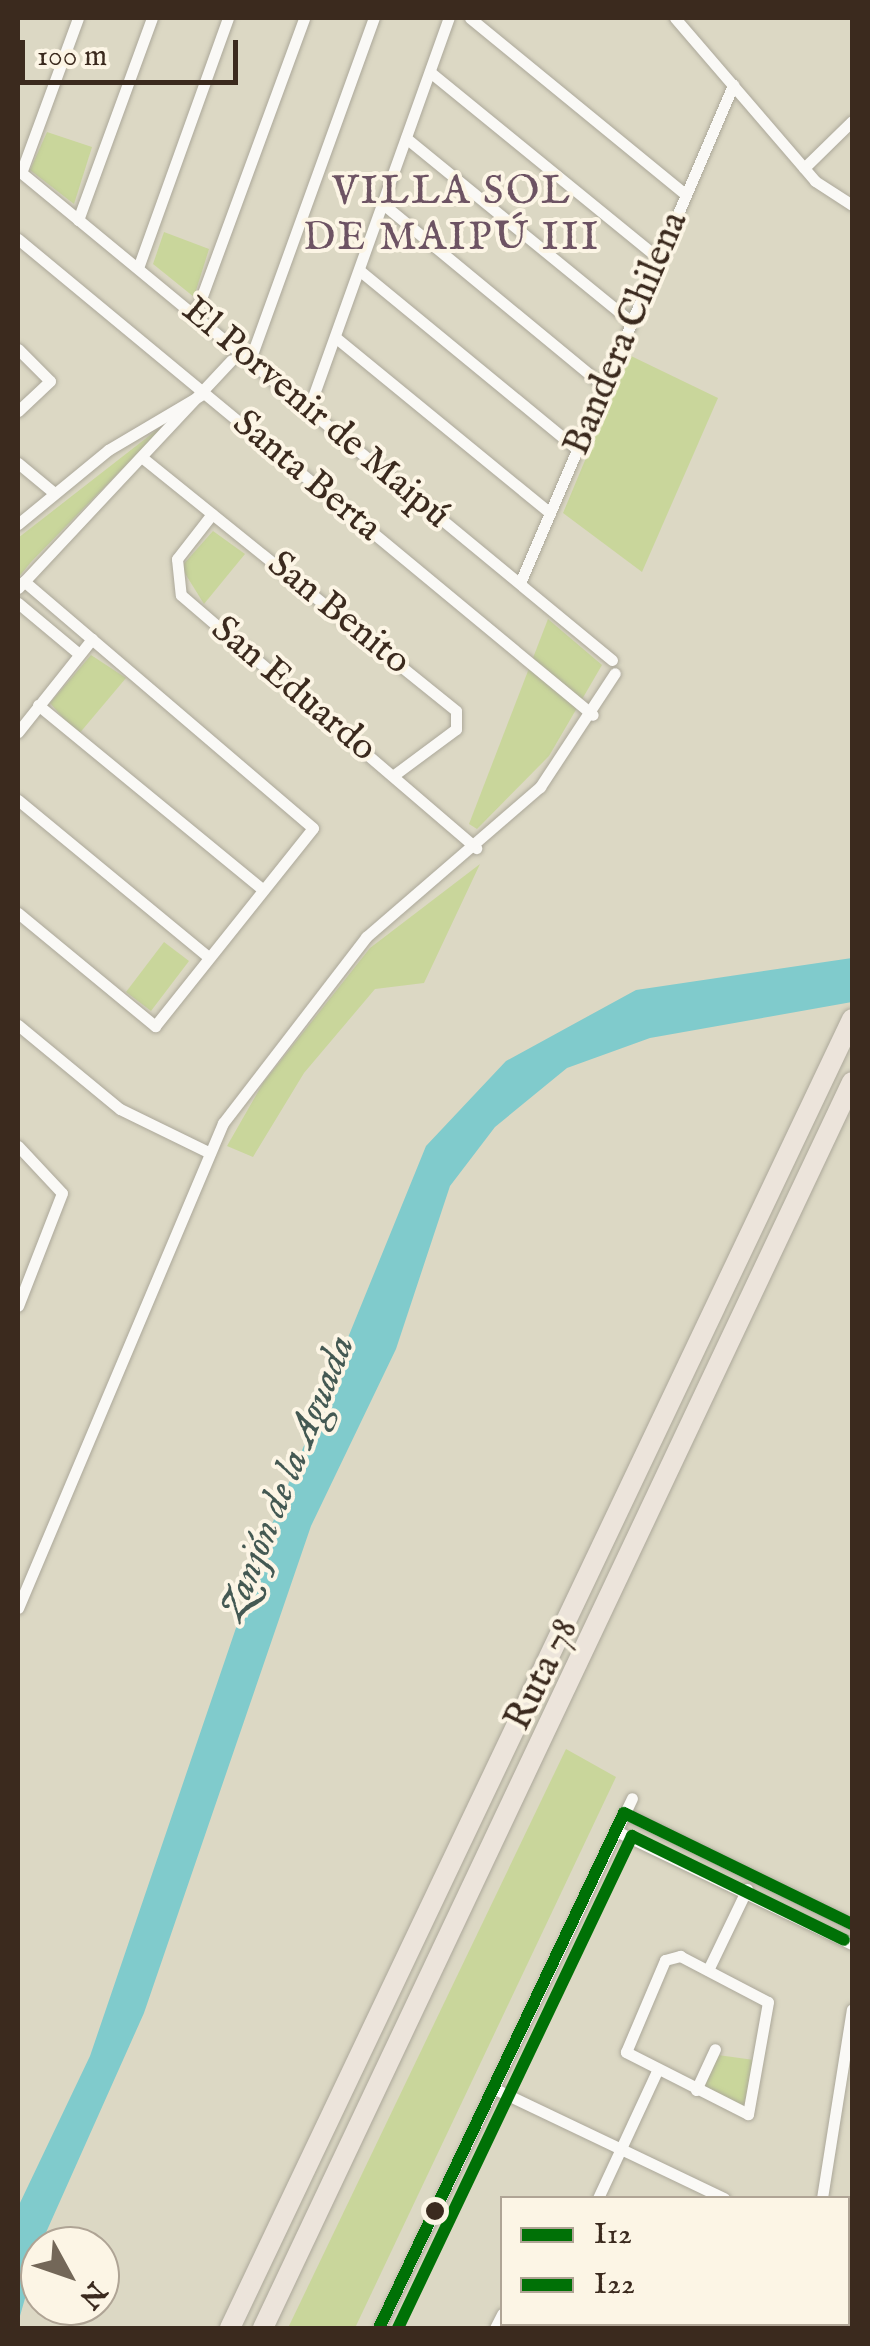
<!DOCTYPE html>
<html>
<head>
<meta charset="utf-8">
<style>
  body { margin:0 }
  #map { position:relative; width:870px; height:2346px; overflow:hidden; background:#dcd8c4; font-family:"IM FELL English",serif }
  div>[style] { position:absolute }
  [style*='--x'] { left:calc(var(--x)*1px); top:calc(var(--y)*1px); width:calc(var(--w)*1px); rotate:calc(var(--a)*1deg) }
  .green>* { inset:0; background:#c9d69b }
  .water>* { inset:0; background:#80cbcc }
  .roads { filter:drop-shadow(0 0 2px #aca89a) drop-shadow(0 0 2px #aca89a) }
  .minor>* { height:11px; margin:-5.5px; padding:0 5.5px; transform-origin:5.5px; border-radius:5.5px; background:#faf9f6 }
  .motorway>* { height:20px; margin:-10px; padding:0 10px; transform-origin:10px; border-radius:10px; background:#ece4db }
  .bus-1>* { height:12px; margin:-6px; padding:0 6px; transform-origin:6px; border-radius:6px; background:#007106 }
  .bus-2>* { height:12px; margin:-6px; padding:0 6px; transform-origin:6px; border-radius:6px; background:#007106 }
  .dots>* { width:28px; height:28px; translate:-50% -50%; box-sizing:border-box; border:5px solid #fcf5e5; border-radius:50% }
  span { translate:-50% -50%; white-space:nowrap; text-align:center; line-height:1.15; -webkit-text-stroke:8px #fcf5e5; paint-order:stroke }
  .street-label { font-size:38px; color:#3b2a1e }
  .neighbourhood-label { font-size:40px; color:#6d5363; letter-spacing:2.5px }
  .water-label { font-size:40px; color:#445953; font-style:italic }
  .frame { position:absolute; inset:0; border:20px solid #3b2a1e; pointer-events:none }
  .legend { position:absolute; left:500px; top:2196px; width:350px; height:130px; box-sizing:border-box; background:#fcf5e5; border:2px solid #afa495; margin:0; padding:12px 18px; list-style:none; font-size:30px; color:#3b2a1e }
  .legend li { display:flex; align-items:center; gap:20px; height:50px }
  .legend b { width:50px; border:2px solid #afa495 }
  .north { position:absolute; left:20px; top:2226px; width:100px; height:100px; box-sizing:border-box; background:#fcf5e5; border:2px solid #afa495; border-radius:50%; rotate:130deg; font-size:28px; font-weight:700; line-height:40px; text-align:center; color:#3b2a1e }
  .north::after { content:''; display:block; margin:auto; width:35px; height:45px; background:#736758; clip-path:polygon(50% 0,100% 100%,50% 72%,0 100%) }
  .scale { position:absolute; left:20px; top:40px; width:218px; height:45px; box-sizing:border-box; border:5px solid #3b2a1e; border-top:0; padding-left:12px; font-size:30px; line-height:35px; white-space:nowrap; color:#3b2a1e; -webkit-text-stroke:8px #fcf5e5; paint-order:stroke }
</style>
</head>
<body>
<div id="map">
  <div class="green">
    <i style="clip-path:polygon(47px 132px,92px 147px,74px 204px,30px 170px)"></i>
    <i style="clip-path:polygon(164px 232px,209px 249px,194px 297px,153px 264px)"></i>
    <i style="clip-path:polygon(629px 355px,718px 398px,642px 572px,563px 513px)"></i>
    <i style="clip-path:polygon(172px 418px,31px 562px,18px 578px,18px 538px)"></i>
    <i style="clip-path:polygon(213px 531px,245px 554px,204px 604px,181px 567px)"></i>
    <i style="clip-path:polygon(548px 619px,602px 665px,549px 756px,477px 829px,469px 824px)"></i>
    <i style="clip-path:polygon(91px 655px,126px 678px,78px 735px,50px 703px)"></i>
    <i style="clip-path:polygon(480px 864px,424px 983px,375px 989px,304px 1073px,253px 1157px,227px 1146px,263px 1083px,370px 948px)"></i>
    <i style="clip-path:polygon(164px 942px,189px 961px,151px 1011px,126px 992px)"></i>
    <i style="clip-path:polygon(566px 1749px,616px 1777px,355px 2328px,288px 2328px)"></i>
    <i style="clip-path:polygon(718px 2055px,754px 2060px,744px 2106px,703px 2087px)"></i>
  </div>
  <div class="water">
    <i style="clip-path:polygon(852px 958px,852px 1002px,650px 1038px,567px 1068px,495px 1127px,450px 1186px,396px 1349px,311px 1526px,144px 2013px,40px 2246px,18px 2323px,18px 2207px,90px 2056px,268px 1534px,426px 1146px,506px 1061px,636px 990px)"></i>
  </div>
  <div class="roads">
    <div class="minor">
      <i style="--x:470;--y:18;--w:279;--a:39.3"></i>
      <i style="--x:675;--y:18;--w:215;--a:49.3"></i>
      <i style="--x:815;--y:181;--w:44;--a:33"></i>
      <i style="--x:430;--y:72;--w:296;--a:39.2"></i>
      <i style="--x:406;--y:138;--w:291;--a:39.2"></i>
      <i style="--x:804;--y:168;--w:67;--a:-44.4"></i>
      <i style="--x:18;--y:170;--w:770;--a:39.52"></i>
      <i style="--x:21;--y:173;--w:165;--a:-69.8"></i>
      <i style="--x:383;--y:204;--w:286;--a:39.5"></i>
      <i style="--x:78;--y:220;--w:215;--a:-69.9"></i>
      <i style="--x:18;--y:239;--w:746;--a:39.62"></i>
      <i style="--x:138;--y:268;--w:266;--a:-70.2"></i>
      <i style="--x:359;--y:270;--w:282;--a:39.4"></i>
      <i style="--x:195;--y:315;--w:316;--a:-69.8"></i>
      <i style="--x:335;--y:337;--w:278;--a:39.3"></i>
      <i style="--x:18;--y:349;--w:45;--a:45"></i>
      <i style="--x:50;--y:381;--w:44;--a:136.8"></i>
      <i style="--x:250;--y:360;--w:364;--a:-70.1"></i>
      <i style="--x:309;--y:408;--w:414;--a:-70.3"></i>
      <i style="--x:144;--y:459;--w:401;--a:38.9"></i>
      <i style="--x:456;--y:711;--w:18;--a:90"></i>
      <i style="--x:456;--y:729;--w:77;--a:143.4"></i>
      <i style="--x:18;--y:463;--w:45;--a:39.6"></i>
      <i style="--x:212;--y:514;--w:57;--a:127.9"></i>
      <i style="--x:177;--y:559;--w:36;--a:84"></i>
      <i style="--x:181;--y:595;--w:389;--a:40.6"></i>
      <i style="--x:18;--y:524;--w:117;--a:-39.4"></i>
      <i style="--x:108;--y:450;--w:108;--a:-30.6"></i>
      <i style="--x:520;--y:583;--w:542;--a:-66.84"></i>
      <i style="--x:18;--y:588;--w:312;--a:-46.9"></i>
      <i style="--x:18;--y:603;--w:80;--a:39.9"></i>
      <i style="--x:38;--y:705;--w:290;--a:39.4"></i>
      <i style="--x:18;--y:732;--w:119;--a:-51.5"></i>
      <i style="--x:18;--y:800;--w:244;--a:39.5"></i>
      <i style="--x:18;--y:913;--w:178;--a:39.5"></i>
      <i style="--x:155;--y:1026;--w:253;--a:-51.4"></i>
      <i style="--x:313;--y:828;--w:380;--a:-139.5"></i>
      <i style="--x:18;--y:1025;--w:132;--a:39.5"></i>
      <i style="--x:120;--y:1109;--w:98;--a:26"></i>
      <i style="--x:18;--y:1146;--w:64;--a:46.9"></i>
      <i style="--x:62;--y:1193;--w:121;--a:111.3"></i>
      <i style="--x:18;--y:1608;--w:527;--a:-67.09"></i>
      <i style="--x:223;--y:1123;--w:235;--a:-52.4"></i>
      <i style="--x:366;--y:937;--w:230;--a:-40.8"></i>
      <i style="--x:540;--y:787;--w:136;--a:-56.7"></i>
      <i style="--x:624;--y:1813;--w:254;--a:26"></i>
      <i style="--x:616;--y:1831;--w:262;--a:25.6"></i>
      <i style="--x:680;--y:1956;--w:99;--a:27.6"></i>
      <i style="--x:768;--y:2002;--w:114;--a:100.1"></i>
      <i style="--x:748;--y:2114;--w:137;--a:-153.1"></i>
      <i style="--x:626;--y:2052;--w:100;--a:-67"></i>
      <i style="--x:665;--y:1960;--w:16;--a:-15"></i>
      <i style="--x:708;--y:1970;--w:90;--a:-64.3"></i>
      <i style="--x:493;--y:2088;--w:256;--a:25.5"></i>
      <i style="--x:696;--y:2090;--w:45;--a:-65.1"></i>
      <i style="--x:598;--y:2198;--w:140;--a:-65.1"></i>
      <i style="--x:822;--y:2198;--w:191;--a:-81"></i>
      <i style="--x:848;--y:2265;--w:5;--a:37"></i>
      <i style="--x:653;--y:2324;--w:6;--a:18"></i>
      <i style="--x:772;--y:2324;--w:10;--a:24"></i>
      <i style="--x:379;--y:2328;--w:587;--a:-64.48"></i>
      <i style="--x:495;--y:2328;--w:16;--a:-63"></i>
      <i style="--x:757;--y:2328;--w:7;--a:-34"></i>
    </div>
    <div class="motorway">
      <i style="--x:230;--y:2328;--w:1449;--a:-64.58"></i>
      <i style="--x:263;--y:2328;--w:1378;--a:-64.7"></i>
    </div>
  </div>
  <div class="bus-1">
    <i style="--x:379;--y:2328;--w:570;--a:-64.56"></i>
    <i style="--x:624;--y:1813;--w:254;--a:26"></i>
  </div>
  <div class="bus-2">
    <i style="--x:398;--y:2328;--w:545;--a:-64.56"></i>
    <i style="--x:632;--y:1836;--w:236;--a:26.1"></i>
  </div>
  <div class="dots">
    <i style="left:435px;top:2211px;background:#3b2a1e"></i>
  </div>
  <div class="street-label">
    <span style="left:627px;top:334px;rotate:-67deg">Bandera Chilena</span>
    <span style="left:315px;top:414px;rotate:40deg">El Porvenir de Maipú</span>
    <span style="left:306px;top:477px;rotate:40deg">Santa Berta</span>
    <span style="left:338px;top:614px;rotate:39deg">San Benito</span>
    <span style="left:293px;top:690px;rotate:40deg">San Eduardo</span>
    <span style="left:543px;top:1675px;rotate:-64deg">Ruta 78</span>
  </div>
  <div class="neighbourhood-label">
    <span style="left:452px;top:216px">VILLA SOL<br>DE MAIPÚ III</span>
  </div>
  <div class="water-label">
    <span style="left:288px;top:1478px;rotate:-68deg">Zanjón de la Aguada</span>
  </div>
  <div class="frame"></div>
  <ul class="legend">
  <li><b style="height:12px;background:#007106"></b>I12</li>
  <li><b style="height:12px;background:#007106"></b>I22</li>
  </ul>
  <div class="north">N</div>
  <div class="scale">100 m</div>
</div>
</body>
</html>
